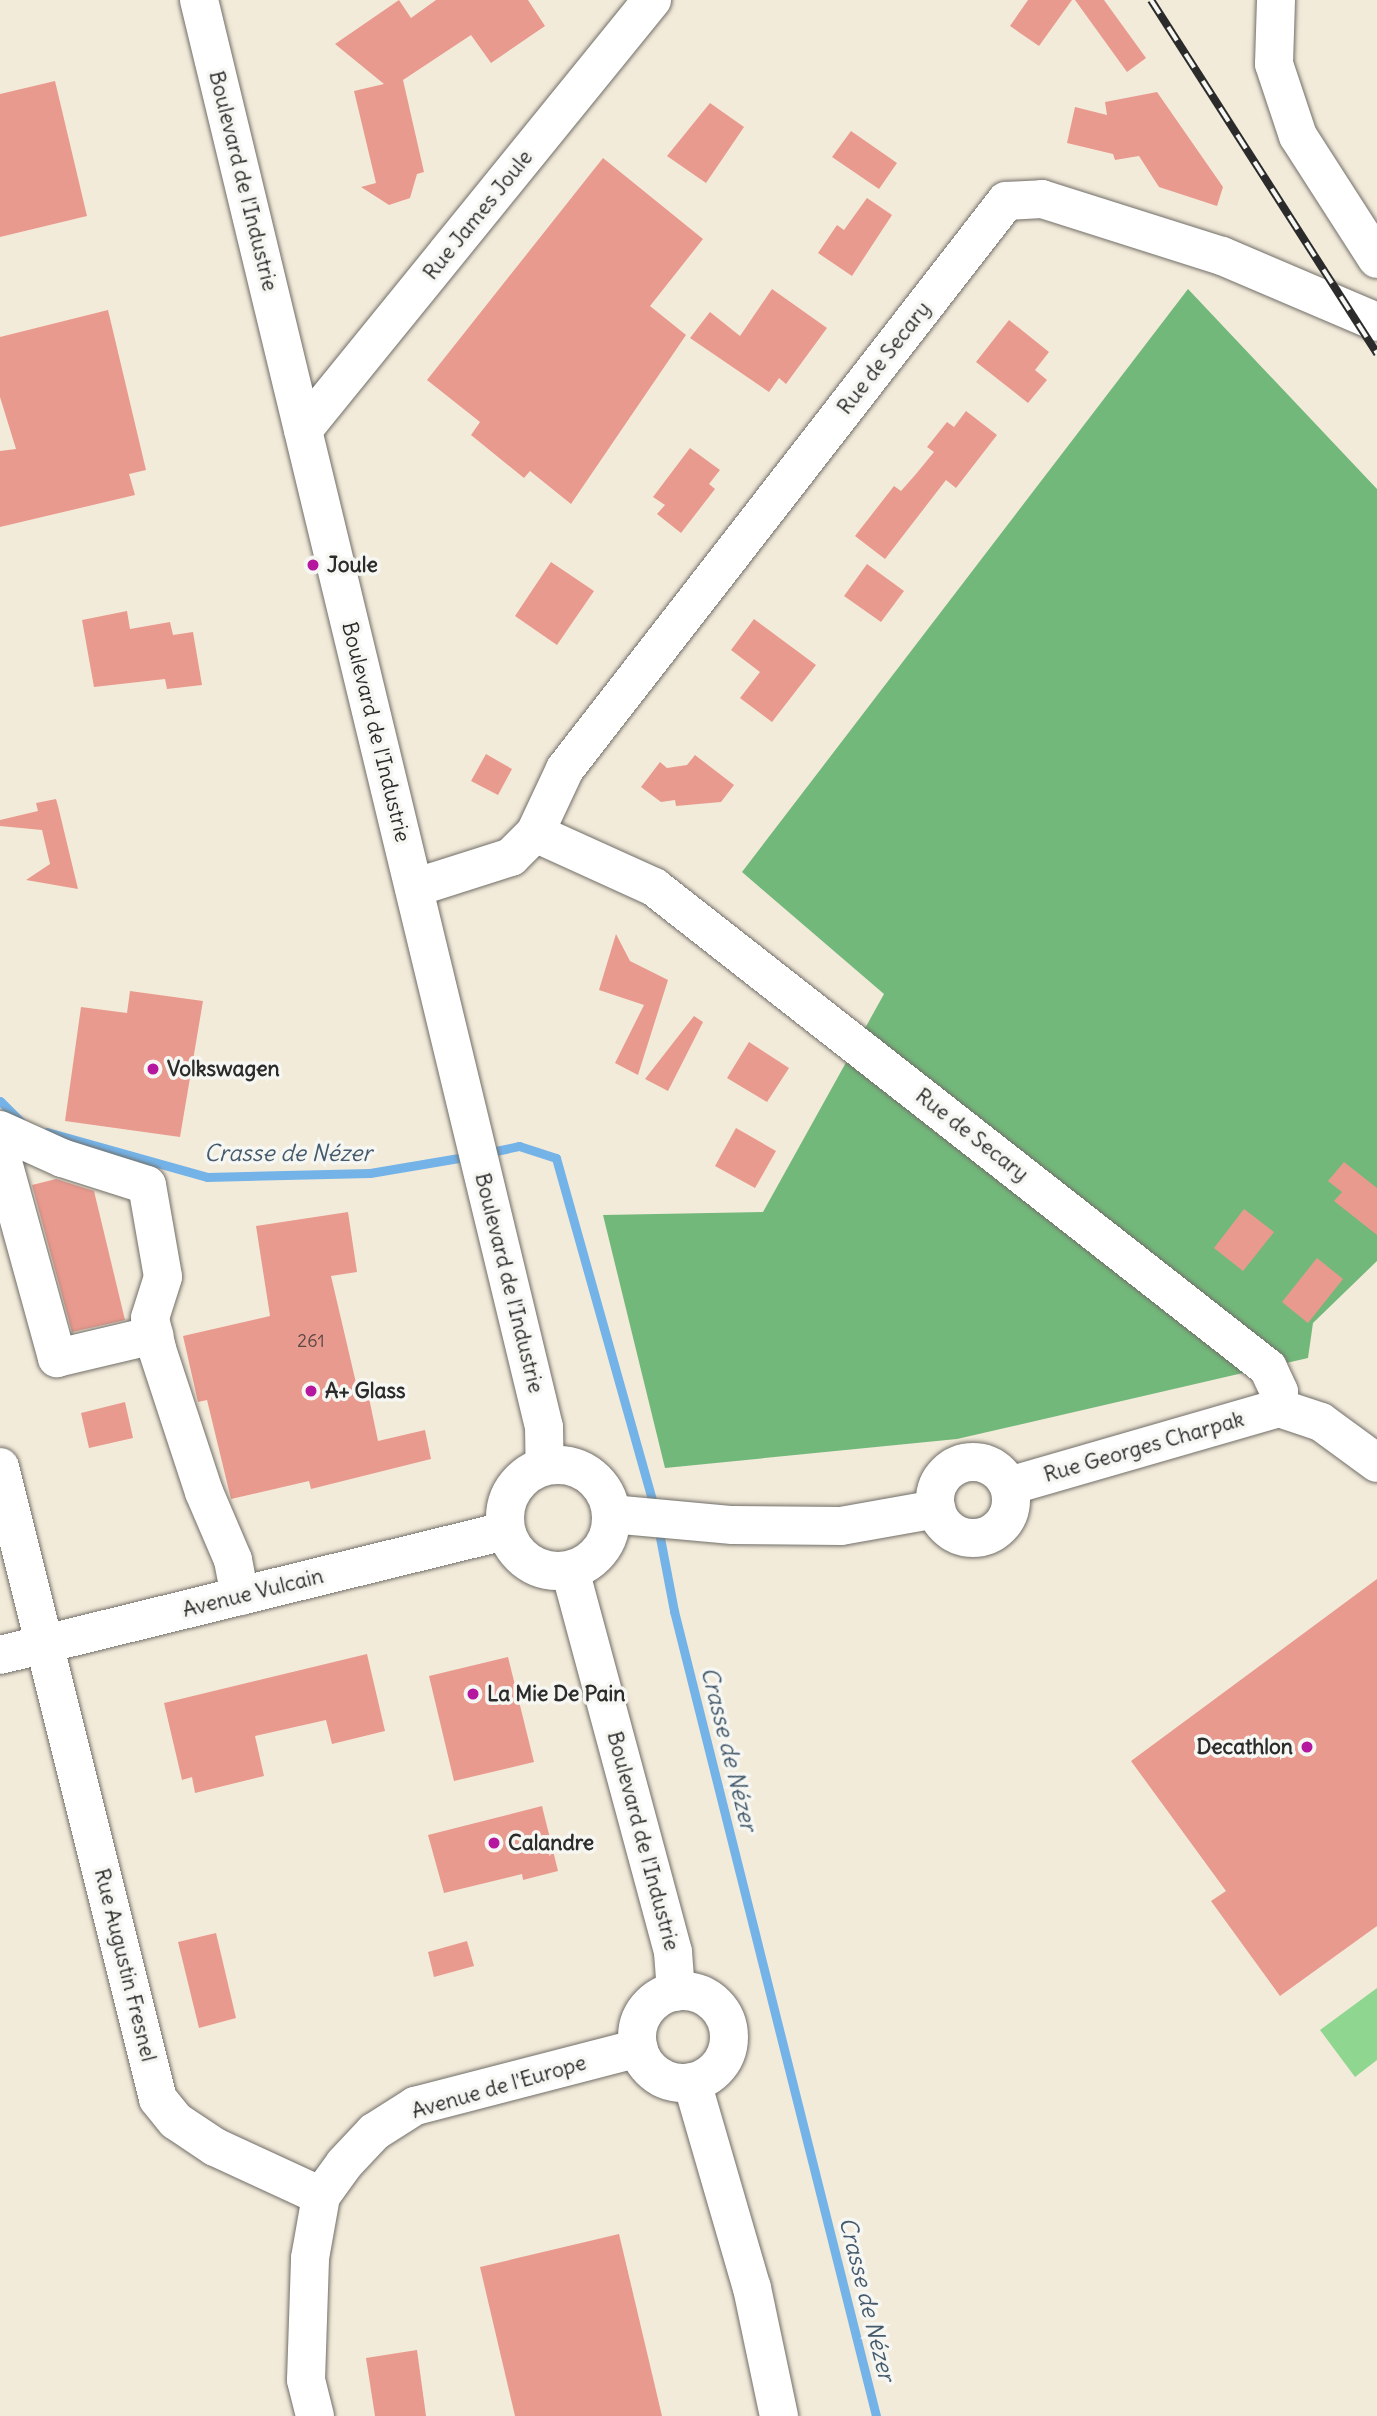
<!DOCTYPE html>
<html>
<head>
<meta charset="utf-8">
<style>
  body { margin:0 }
  #map { position:relative; width:1377px; height:2416px; overflow:hidden; background:#f3ebda; font-family:Delius,sans-serif }
  div>[style] { position:absolute }
  [style*='--x'] { left:calc(var(--x)*1px); top:calc(var(--y)*1px); width:calc(var(--w)*1px); rotate:calc(var(--a)*1deg) }
  .green>* { inset:0; background:#8fd791 }
  .forest>* { inset:0; background:#73b87b }
  .stream>* { height:9px; margin:-4.5px; padding:0 4.5px; transform-origin:4.5px; border-radius:4.5px; background:#74b3e8 }
  .building>* { inset:0; background:#e99a8e }
  .roads { filter:drop-shadow(0 0 2px #716e68) drop-shadow(0 0 2px #716e68) }
  .minor>* { height:38px; margin:-19px; padding:0 19px; transform-origin:19px; border-radius:19px; background:#fff }
  .minor>.ring { margin:-19px; padding:0; box-sizing:content-box; background:none; border:38px solid #fff; border-radius:50% }
  .rail>* { height:8px; margin-top:-4px; transform-origin:0; background:repeating-linear-gradient(90deg,#f6f6f2 0 16px,#2b2b2b 0 32px); box-sizing:border-box; border-block:2px solid #2b2b2b }
  .dots>* { width:19px; height:19px; translate:-50% -50%; box-sizing:border-box; border:4px solid #f6f6f2; border-radius:50% }
  span { translate:-50% -50%; white-space:nowrap; text-align:center; line-height:1.15; -webkit-text-stroke:7px #f6f6f2; paint-order:stroke }
  .number-label { font-size:18px; color:#5a4744 }
  .number-label span { -webkit-text-stroke-width:0 }
  .street-label { font-size:21px; color:#2b2b2b }
  .poi-label { font-size:21px; color:#2b2b2b; font-weight:700 }
  .left { translate:0 -50%; text-align:left }
  .right { translate:-100% -50%; text-align:right }
  .water-label { font-size:23px; color:#455b6d; font-style:italic }
</style>
</head>
<body>
<div id="map">
  <div class="green">
    <i style="clip-path:polygon(1377px 1988px,1377px 2060px,1355px 2077px,1320px 2030px)"></i>
  </div>
  <div class="forest">
    <i style="clip-path:polygon(1188px 289px,1377px 489px,1377px 1261px,1313px 1323px,1308px 1358px,957px 1439px,665px 1468px,603px 1215px,763px 1212px,884px 994px,742px 872px)"></i>
  </div>
  <div class="stream">
    <i style="--x:0;--y:1101;--w:30;--a:45"></i>
    <i style="--x:47;--y:1132;--w:166;--a:15.7"></i>
    <i style="--x:207;--y:1177;--w:163;--a:-1.4"></i>
    <i style="--x:370;--y:1173;--w:96;--a:-9.6"></i>
    <i style="--x:491;--y:1152;--w:29;--a:-12"></i>
    <i style="--x:519;--y:1146;--w:39;--a:18"></i>
    <i style="--x:556;--y:1158;--w:366;--a:74.3"></i>
    <i style="--x:658;--y:1527;--w:86;--a:79.2"></i>
    <i style="--x:674;--y:1611;--w:830;--a:75.91"></i>
  </div>
  <div class="building">
    <i style="clip-path:polygon(399px 0,411px 18px,436px 0,528px 0,545px 26px,491px 63px,471px 35px,403px 80px,424px 172px,417px 174px,410px 198px,389px 205px,361px 187px,376px 183px,354px 91px,384px 84px,335px 44px)"></i>
    <i style="clip-path:polygon(1028px 0,1072px 0,1039px 46px,1010px 26px)"></i>
    <i style="clip-path:polygon(1075px 0,1104px 0,1146px 58px,1127px 72px)"></i>
    <i style="clip-path:polygon(55px 81px,87px 216px,0 237px,0 94px)"></i>
    <i style="clip-path:polygon(1157px 92px,1223px 187px,1217px 206px,1159px 187px,1139px 156px,1115px 160px,1113px 154px,1067px 143px,1075px 107px,1107px 115px,1105px 102px)"></i>
    <i style="clip-path:polygon(710px 103px,744px 127px,706px 183px,667px 156px)"></i>
    <i style="clip-path:polygon(851px 131px,897px 163px,879px 189px,832px 157px)"></i>
    <i style="clip-path:polygon(603px 158px,703px 239px,650px 306px,686px 335px,571px 504px,530px 471px,524px 478px,471px 435px,480px 422px,427px 380px)"></i>
    <i style="clip-path:polygon(867px 198px,892px 215px,852px 276px,818px 253px,837px 225px,844px 230px)"></i>
    <i style="clip-path:polygon(772px 289px,827px 328px,786px 384px,779px 378px,769px 392px,690px 338px,710px 312px,740px 336px)"></i>
    <i style="clip-path:polygon(108px 310px,146px 470px,129px 474px,135px 495px,0 527px,0 451px,16px 449px,0 397px,0 337px)"></i>
    <i style="clip-path:polygon(1009px 320px,1049px 352px,1035px 370px,1047px 380px,1028px 403px,976px 362px)"></i>
    <i style="clip-path:polygon(966px 411px,997px 435px,956px 488px,946px 480px,885px 559px,855px 536px,894px 486px,901px 491px,916px 474px,934px 452px,927px 447px,947px 422px,954px 427px)"></i>
    <i style="clip-path:polygon(690px 448px,720px 470px,709px 484px,715px 489px,681px 533px,657px 514px,665px 505px,653px 497px)"></i>
    <i style="clip-path:polygon(551px 562px,594px 591px,557px 645px,515px 616px)"></i>
    <i style="clip-path:polygon(867px 564px,904px 591px,881px 622px,844px 596px)"></i>
    <i style="clip-path:polygon(127px 611px,130px 629px,170px 622px,173px 635px,193px 632px,202px 685px,167px 689px,165px 679px,94px 687px,82px 620px)"></i>
    <i style="clip-path:polygon(754px 619px,816px 665px,772px 722px,740px 698px,760px 672px,731px 650px)"></i>
    <i style="clip-path:polygon(486px 754px,512px 769px,498px 795px,471px 781px)"></i>
    <i style="clip-path:polygon(695px 755px,734px 785px,721px 802px,676px 806px,675px 800px,661px 802px,641px 787px,660px 762px,667px 768px,687px 765px)"></i>
    <i style="clip-path:polygon(56px 799px,58px 806px,78px 889px,26px 880px,50px 864px,42px 830px,0 826px,0 820px,38px 811px,36px 803px)"></i>
    <i style="clip-path:polygon(616px 934px,630px 961px,668px 980px,638px 1075px,615px 1063px,644px 1005px,599px 990px)"></i>
    <i style="clip-path:polygon(130px 991px,203px 1001px,180px 1137px,65px 1121px,81px 1007px,127px 1013px)"></i>
    <i style="clip-path:polygon(694px 1016px,703px 1022px,668px 1091px,645px 1079px)"></i>
    <i style="clip-path:polygon(749px 1042px,789px 1068px,767px 1102px,727px 1078px)"></i>
    <i style="clip-path:polygon(736px 1128px,776px 1151px,755px 1188px,715px 1166px)"></i>
    <i style="clip-path:polygon(1344px 1162px,1377px 1188px,1377px 1235px,1334px 1201px,1342px 1192px,1328px 1181px)"></i>
    <i style="clip-path:polygon(56px 1179px,94px 1191px,125px 1320px,72px 1332px,32px 1185px)"></i>
    <i style="clip-path:polygon(1244px 1209px,1274px 1232px,1243px 1271px,1214px 1248px)"></i>
    <i style="clip-path:polygon(348px 1212px,357px 1272px,331px 1276px,360px 1400px,369px 1398px,378px 1441px,425px 1430px,431px 1459px,311px 1489px,309px 1481px,231px 1499px,207px 1400px,198px 1402px,183px 1336px,270px 1316px,256px 1226px)"></i>
    <i style="clip-path:polygon(1317px 1258px,1343px 1279px,1308px 1323px,1282px 1302px)"></i>
    <i style="clip-path:polygon(125px 1402px,133px 1438px,89px 1448px,81px 1413px)"></i>
    <i style="clip-path:polygon(1377px 1579px,1377px 1926px,1280px 1996px,1211px 1901px,1226px 1891px,1131px 1761px)"></i>
    <i style="clip-path:polygon(367px 1654px,385px 1731px,332px 1744px,326px 1720px,255px 1736px,264px 1776px,195px 1793px,192px 1777px,182px 1780px,164px 1703px)"></i>
    <i style="clip-path:polygon(508px 1657px,534px 1762px,454px 1781px,429px 1676px)"></i>
    <i style="clip-path:polygon(542px 1806px,558px 1871px,523px 1880px,522px 1874px,444px 1893px,428px 1835px)"></i>
    <i style="clip-path:polygon(216px 1933px,236px 2018px,199px 2028px,178px 1942px)"></i>
    <i style="clip-path:polygon(467px 1941px,474px 1966px,434px 1977px,428px 1952px)"></i>
    <i style="clip-path:polygon(619px 2234px,662px 2416px,515px 2416px,480px 2267px)"></i>
    <i style="clip-path:polygon(417px 2350px,426px 2416px,375px 2416px,366px 2358px)"></i>
  </div>
  <div class="roads">
    <div class="minor">
      <i style="--x:199;--y:0;--w:1468;--a:76.41"></i>
      <i style="--x:544;--y:1427;--w:39;--a:89"></i>
      <i style="--x:1276;--y:0;--w:64;--a:91.8"></i>
      <i style="--x:1274;--y:64;--w:76;--a:71.6"></i>
      <i style="--x:1298;--y:136;--w:146;--a:57.3"></i>
      <i style="--x:303;--y:430;--w:554;--a:-50.94"></i>
      <i style="--x:535;--y:833;--w:71;--a:-64.9"></i>
      <i style="--x:565;--y:769;--w:719;--a:-52.17"></i>
      <i style="--x:1006;--y:201;--w:36;--a:-3"></i>
      <i style="--x:1042;--y:199;--w:189;--a:17.6"></i>
      <i style="--x:1222;--y:256;--w:168;--a:23.1"></i>
      <i style="--x:414;--y:888;--w:102;--a:-17.7"></i>
      <i style="--x:511;--y:857;--w:34;--a:-45"></i>
      <i style="--x:535;--y:833;--w:131;--a:24.4"></i>
      <i style="--x:654;--y:887;--w:780;--a:38.07"></i>
      <i style="--x:1268;--y:1368;--w:26;--a:65"></i>
      <i style="--x:1279;--y:1392;--w:16;--a:90"></i>
      <i style="--x:0;--y:1130;--w:68;--a:24.3"></i>
      <i style="--x:62;--y:1158;--w:89;--a:17.6"></i>
      <i style="--x:147;--y:1185;--w:93;--a:80.1"></i>
      <i style="--x:163;--y:1277;--w:43;--a:107.6"></i>
      <i style="--x:150;--y:1318;--w:32;--a:77"></i>
      <i style="--x:157;--y:1349;--w:151;--a:71.8"></i>
      <i style="--x:204;--y:1492;--w:74;--a:66.9"></i>
      <i style="--x:233;--y:1560;--w:37;--a:79"></i>
      <i style="--x:0;--y:1151;--w:215;--a:74.6"></i>
      <i style="--x:57;--y:1358;--w:100;--a:-13.3"></i>
      <i class="ring" style="left:935px;top:1462px;width:38px;height:38px"></i>
      <i class="ring" style="left:505px;top:1465px;width:68px;height:68px"></i>
      <i style="--x:0;--y:1467;--w:651;--a:75.96"></i>
      <i style="--x:158;--y:2099;--w:28;--a:51"></i>
      <i style="--x:176;--y:2121;--w:47;--a:33.7"></i>
      <i style="--x:215;--y:2147;--w:117;--a:24.8"></i>
      <i style="--x:1009;--y:1486;--w:281;--a:-16.1"></i>
      <i style="--x:1279;--y:1408;--w:44;--a:18.4"></i>
      <i style="--x:1321;--y:1422;--w:69;--a:36.2"></i>
      <i style="--x:611;--y:1514;--w:122;--a:5.2"></i>
      <i style="--x:733;--y:1525;--w:108;--a:0.5"></i>
      <i style="--x:841;--y:1526;--w:97;--a:-10.1"></i>
      <i style="--x:570;--y:1570;--w:396;--a:74.9"></i>
      <i style="--x:673;--y:1952;--w:40;--a:85.7"></i>
      <i style="--x:0;--y:1655;--w:520;--a:-13.8"></i>
      <i class="ring" style="left:637px;top:1991px;width:54px;height:54px"></i>
      <i style="--x:692;--y:2082;--w:215;--a:73.8"></i>
      <i style="--x:752;--y:2288;--w:131;--a:78.1"></i>
      <i style="--x:315;--y:2416;--w:37;--a:-104"></i>
      <i style="--x:306;--y:2380;--w:122;--a:-88.1"></i>
      <i style="--x:310;--y:2258;--w:63;--a:-79.9"></i>
      <i style="--x:321;--y:2196;--w:39;--a:-54"></i>
      <i style="--x:344;--y:2164;--w:44;--a:-46.8"></i>
      <i style="--x:374;--y:2132;--w:49;--a:-32.4"></i>
      <i style="--x:415;--y:2106;--w:231;--a:-14.5"></i>
    </div>
  </div>
  <div class="rail">
    <i style="--x:1151;--y:0;--w:420;--a:57.4"></i>
  </div>
  <div class="dots">
    <i style="left:313px;top:565px;background:#b5179e"></i>
    <i style="left:153px;top:1069px;background:#b5179e"></i>
    <i style="left:311px;top:1391px;background:#b5179e"></i>
    <i style="left:473px;top:1694px;background:#b5179e"></i>
    <i style="left:1307px;top:1747px;background:#b5179e"></i>
    <i style="left:494px;top:1843px;background:#b5179e"></i>
  </div>
  <div class="number-label">
    <span style="left:311px;top:1341px">261</span>
  </div>
  <div class="street-label">
    <span style="left:243px;top:181px;rotate:76deg">Boulevard de l'Industrie</span>
    <span style="left:478px;top:215px;rotate:-51deg">Rue James Joule</span>
    <span style="left:884px;top:358px;rotate:-52deg">Rue de Secary</span>
    <span style="left:376px;top:732px;rotate:76deg">Boulevard de l'Industrie</span>
    <span style="left:972px;top:1135px;rotate:38deg">Rue de Secary</span>
    <span style="left:509px;top:1283px;rotate:76deg">Boulevard de l'Industrie</span>
    <span style="left:1144px;top:1447px;rotate:-16deg">Rue Georges Charpak</span>
    <span style="left:253px;top:1593px;rotate:-14deg">Avenue Vulcain</span>
    <span style="left:643px;top:1841px;rotate:75deg">Boulevard de l'Industrie</span>
    <span style="left:125px;top:1965px;rotate:76deg">Rue Augustin Fresnel</span>
    <span style="left:499px;top:2087px;rotate:-16deg">Avenue de l'Europe</span>
  </div>
  <div class="poi-label">
    <span class="left" style="left:327px;top:565px">Joule</span>
    <span class="left" style="left:167px;top:1069px">Volkswagen</span>
    <span class="left" style="left:325px;top:1391px">A+ Glass</span>
    <span class="left" style="left:487px;top:1694px">La Mie De Pain</span>
    <span class="right" style="left:1293px;top:1747px">Decathlon</span>
    <span class="left" style="left:508px;top:1843px">Calandre</span>
  </div>
  <div class="water-label">
    <span style="left:288px;top:1153px">Crasse de Nézer</span>
    <span style="left:729px;top:1749px;rotate:76deg">Crasse de Nézer</span>
    <span style="left:867px;top:2299px;rotate:76deg">Crasse de Nézer</span>
  </div>
</div>
</body>
</html>
